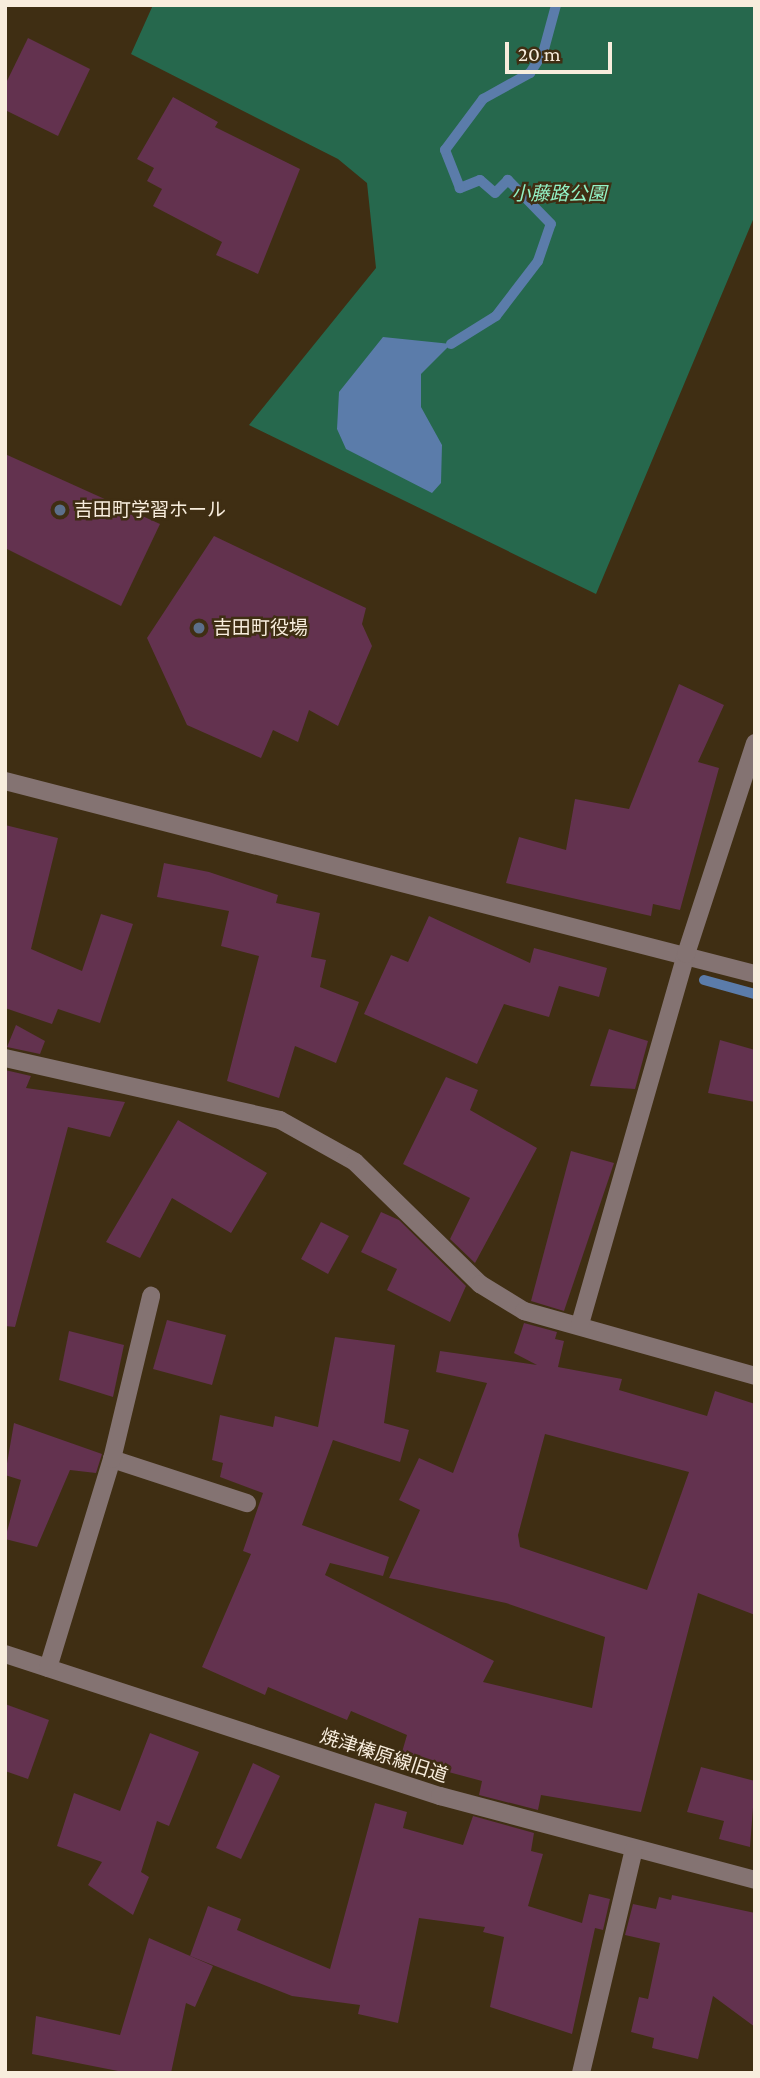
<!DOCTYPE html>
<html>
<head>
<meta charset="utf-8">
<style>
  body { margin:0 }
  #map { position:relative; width:760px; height:2078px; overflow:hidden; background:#3f2e13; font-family:"Crimson Pro","Noto Sans JP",serif }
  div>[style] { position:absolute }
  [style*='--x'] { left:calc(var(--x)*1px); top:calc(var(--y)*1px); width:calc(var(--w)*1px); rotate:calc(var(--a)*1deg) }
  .forest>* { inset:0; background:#26684d }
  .water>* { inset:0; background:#5b7caa }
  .stream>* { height:10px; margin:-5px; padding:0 5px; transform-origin:5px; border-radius:5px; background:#5b7caa }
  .building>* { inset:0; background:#63324f }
  .minor>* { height:18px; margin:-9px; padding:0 9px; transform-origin:9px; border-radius:9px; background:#847372 }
  .dots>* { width:19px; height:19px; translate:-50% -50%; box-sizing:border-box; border:4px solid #3f2e13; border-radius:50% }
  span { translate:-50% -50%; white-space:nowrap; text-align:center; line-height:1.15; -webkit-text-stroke:5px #3f2e13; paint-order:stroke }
  .park-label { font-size:19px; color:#93f2c6; font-style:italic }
  .poi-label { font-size:19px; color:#f8eddd }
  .left { translate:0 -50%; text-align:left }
  .street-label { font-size:19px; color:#f8eddd }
  .frame { position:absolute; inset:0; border:7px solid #f8eddd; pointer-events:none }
  .scale { position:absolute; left:505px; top:42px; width:107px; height:32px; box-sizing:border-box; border:4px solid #f8eddd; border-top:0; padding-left:9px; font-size:21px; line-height:24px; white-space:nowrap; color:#f8eddd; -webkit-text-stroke:5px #3f2e13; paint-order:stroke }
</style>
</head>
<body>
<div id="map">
  <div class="forest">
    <i style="clip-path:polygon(153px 5px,755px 5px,755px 215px,596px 594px,249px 425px,376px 268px,367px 183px,338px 159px,131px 54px)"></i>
  </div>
  <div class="water">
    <i style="clip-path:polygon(383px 337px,451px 344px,421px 374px,421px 407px,442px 445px,441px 483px,432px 493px,346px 449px,337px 429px,339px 392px)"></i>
  </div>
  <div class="stream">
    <i style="--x:451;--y:344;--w:53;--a:-31.9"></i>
    <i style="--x:496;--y:316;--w:69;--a:-52.6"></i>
    <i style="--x:538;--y:261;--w:39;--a:-71"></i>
    <i style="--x:551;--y:224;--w:62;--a:-134.3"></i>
    <i style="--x:508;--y:180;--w:18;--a:135"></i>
    <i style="--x:495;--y:193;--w:20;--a:-139"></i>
    <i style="--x:480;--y:180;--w:22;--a:158"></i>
    <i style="--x:460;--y:188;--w:41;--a:-111.5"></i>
    <i style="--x:445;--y:150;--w:64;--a:-53.3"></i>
    <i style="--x:483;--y:99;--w:54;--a:-29"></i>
    <i style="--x:530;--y:73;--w:24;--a:-57"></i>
    <i style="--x:543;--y:53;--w:50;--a:-74.8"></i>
    <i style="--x:704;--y:980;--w:53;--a:15.4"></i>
  </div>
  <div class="building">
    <i style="clip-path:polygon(28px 38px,90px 69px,58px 136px,5px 110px,5px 85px)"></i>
    <i style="clip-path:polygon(173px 97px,218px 122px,215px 127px,300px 169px,258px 274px,216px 255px,222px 242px,153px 206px,162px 189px,147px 181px,154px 168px,137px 159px)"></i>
    <i style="clip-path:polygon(5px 454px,160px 524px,121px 606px,5px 548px)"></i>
    <i style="clip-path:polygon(214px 536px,366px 608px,362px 624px,372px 646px,338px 726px,309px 710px,298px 742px,273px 730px,261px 758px,187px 725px,147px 638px)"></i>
    <i style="clip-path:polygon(679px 684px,724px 705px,698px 762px,719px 768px,680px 910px,653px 904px,651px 916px,506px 883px,519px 837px,566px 850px,575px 799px,629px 809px)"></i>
    <i style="clip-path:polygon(5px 825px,58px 838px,31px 949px,82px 971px,101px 914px,133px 924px,100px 1023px,58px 1009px,52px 1024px,5px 1008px)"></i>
    <i style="clip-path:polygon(164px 863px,209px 872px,278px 895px,276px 903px,320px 913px,311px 957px,326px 960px,320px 987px,359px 1002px,336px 1063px,295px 1046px,279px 1098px,227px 1081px,259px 956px,221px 946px,229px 911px,157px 897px)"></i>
    <i style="clip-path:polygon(429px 916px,530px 963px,534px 948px,607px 968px,599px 997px,559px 986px,549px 1017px,504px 1004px,477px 1064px,364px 1014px,391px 955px,408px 962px)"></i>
    <i style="clip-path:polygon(16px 1025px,45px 1041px,40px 1054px,7px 1047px)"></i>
    <i style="clip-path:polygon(609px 1029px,648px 1041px,635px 1089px,590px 1086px)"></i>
    <i style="clip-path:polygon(720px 1040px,755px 1050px,755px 1102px,708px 1093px)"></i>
    <i style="clip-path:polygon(5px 1070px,31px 1076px,26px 1088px,125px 1102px,110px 1137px,68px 1127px,15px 1327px,5px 1326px)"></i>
    <i style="clip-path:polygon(446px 1077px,478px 1090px,470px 1110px,537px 1148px,475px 1263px,450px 1239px,470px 1198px,403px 1164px)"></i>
    <i style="clip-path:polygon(178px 1120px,267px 1173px,231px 1233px,172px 1198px,140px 1258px,106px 1242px)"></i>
    <i style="clip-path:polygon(571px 1151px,614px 1163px,564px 1311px,531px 1301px)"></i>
    <i style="clip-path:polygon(381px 1212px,399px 1220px,466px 1286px,450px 1322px,387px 1290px,397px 1269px,361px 1252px)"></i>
    <i style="clip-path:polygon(321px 1222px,349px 1236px,328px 1274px,301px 1259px)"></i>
    <i style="clip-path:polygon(167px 1320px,226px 1335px,212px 1385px,153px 1369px)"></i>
    <i style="clip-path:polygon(evenodd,524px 1323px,557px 1332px,555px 1339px,564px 1341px,558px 1367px,622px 1379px,619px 1390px,707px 1416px,715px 1391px,755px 1404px,755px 1615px,698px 1593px,641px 1812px,541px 1795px,538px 1810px,479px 1795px,482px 1781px,400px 1759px,407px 1735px,351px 1711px,347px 1720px,268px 1687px,265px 1695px,202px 1667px,251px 1554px,243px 1551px,263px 1493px,220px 1477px,223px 1463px,212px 1460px,220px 1415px,273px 1427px,275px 1416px,318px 1427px,335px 1337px,395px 1345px,384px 1423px,409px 1430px,400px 1462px,333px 1440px,302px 1525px,389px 1557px,383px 1576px,330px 1563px,325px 1575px,494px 1661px,483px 1682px,592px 1708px,605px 1637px,506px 1603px,389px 1578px,420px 1510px,399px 1500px,419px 1458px,453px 1473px,487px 1383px,436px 1372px,440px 1351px,537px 1365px,514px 1353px,524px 1323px,545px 1434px,689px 1472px,647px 1590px,520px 1547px,518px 1535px,545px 1434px)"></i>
    <i style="clip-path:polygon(69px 1331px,124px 1345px,113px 1397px,59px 1380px)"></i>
    <i style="clip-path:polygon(14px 1423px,102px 1454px,96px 1473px,70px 1470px,37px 1547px,5px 1539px,21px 1480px,5px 1475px)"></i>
    <i style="clip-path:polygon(5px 1704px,49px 1720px,28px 1779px,5px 1771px)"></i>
    <i style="clip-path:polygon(150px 1733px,199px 1752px,169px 1826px,157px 1821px,141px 1872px,149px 1877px,133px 1915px,88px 1885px,102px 1862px,57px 1846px,74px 1793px,120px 1811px)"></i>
    <i style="clip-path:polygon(253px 1763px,280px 1776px,241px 1859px,216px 1848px)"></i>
    <i style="clip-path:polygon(701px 1767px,755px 1781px,750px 1847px,719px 1839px,724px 1821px,687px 1812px)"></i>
    <i style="clip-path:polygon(375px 1803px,407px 1812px,403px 1828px,463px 1845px,473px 1816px,534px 1833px,531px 1851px,543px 1854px,528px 1906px,582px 1923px,589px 1894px,610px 1899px,603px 1930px,595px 1928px,572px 2034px,490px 2007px,504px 1937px,483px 1932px,485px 1927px,419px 1918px,398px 2023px,358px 2014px,360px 2005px,292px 1996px,190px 1956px,208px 1906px,241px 1919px,237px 1930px,330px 1969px)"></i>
    <i style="clip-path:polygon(672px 1895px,755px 1913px,755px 2027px,713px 1996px,698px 2059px,652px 2048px,654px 2038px,631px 2032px,639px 1997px,648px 1999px,660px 1943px,625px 1935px,633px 1904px,656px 1909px,659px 1897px,671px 1900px)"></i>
    <i style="clip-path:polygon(149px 1938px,213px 1966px,195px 2007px,186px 2003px,171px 2073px,128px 2073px,32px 2054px,36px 2016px,120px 2035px)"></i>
  </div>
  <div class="minor">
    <i style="--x:5;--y:781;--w:774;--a:14.43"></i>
    <i style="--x:5;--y:1058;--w:282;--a:12.7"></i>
    <i style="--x:280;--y:1120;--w:86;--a:29.2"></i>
    <i style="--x:355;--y:1162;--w:175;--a:44.3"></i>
    <i style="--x:480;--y:1284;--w:52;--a:31.5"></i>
    <i style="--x:524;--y:1311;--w:240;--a:15.7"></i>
    <i style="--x:580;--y:1324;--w:385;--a:-74"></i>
    <i style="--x:686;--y:954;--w:222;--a:-71.9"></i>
    <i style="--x:112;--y:1459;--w:142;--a:18.1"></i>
    <i style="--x:5;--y:1654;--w:458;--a:18.1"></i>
    <i style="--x:440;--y:1796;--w:326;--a:14.9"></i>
    <i style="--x:48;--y:1668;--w:219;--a:-73"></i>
    <i style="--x:112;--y:1459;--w:168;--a:-76.5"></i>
    <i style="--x:581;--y:2073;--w:230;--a:-76.7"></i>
  </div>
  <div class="dots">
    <i style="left:60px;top:510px;background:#5c6f8a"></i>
    <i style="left:199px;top:628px;background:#5c6f8a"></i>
  </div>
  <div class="park-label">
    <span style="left:559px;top:194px">小藤路公園</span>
  </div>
  <div class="poi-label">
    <span class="left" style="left:74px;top:510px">吉田町学習ホール</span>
    <span class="left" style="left:213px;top:628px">吉田町役場</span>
  </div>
  <div class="street-label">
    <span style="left:384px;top:1756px;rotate:18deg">焼津榛原線旧道</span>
  </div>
  <div class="frame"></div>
  <div class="scale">20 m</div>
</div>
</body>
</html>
